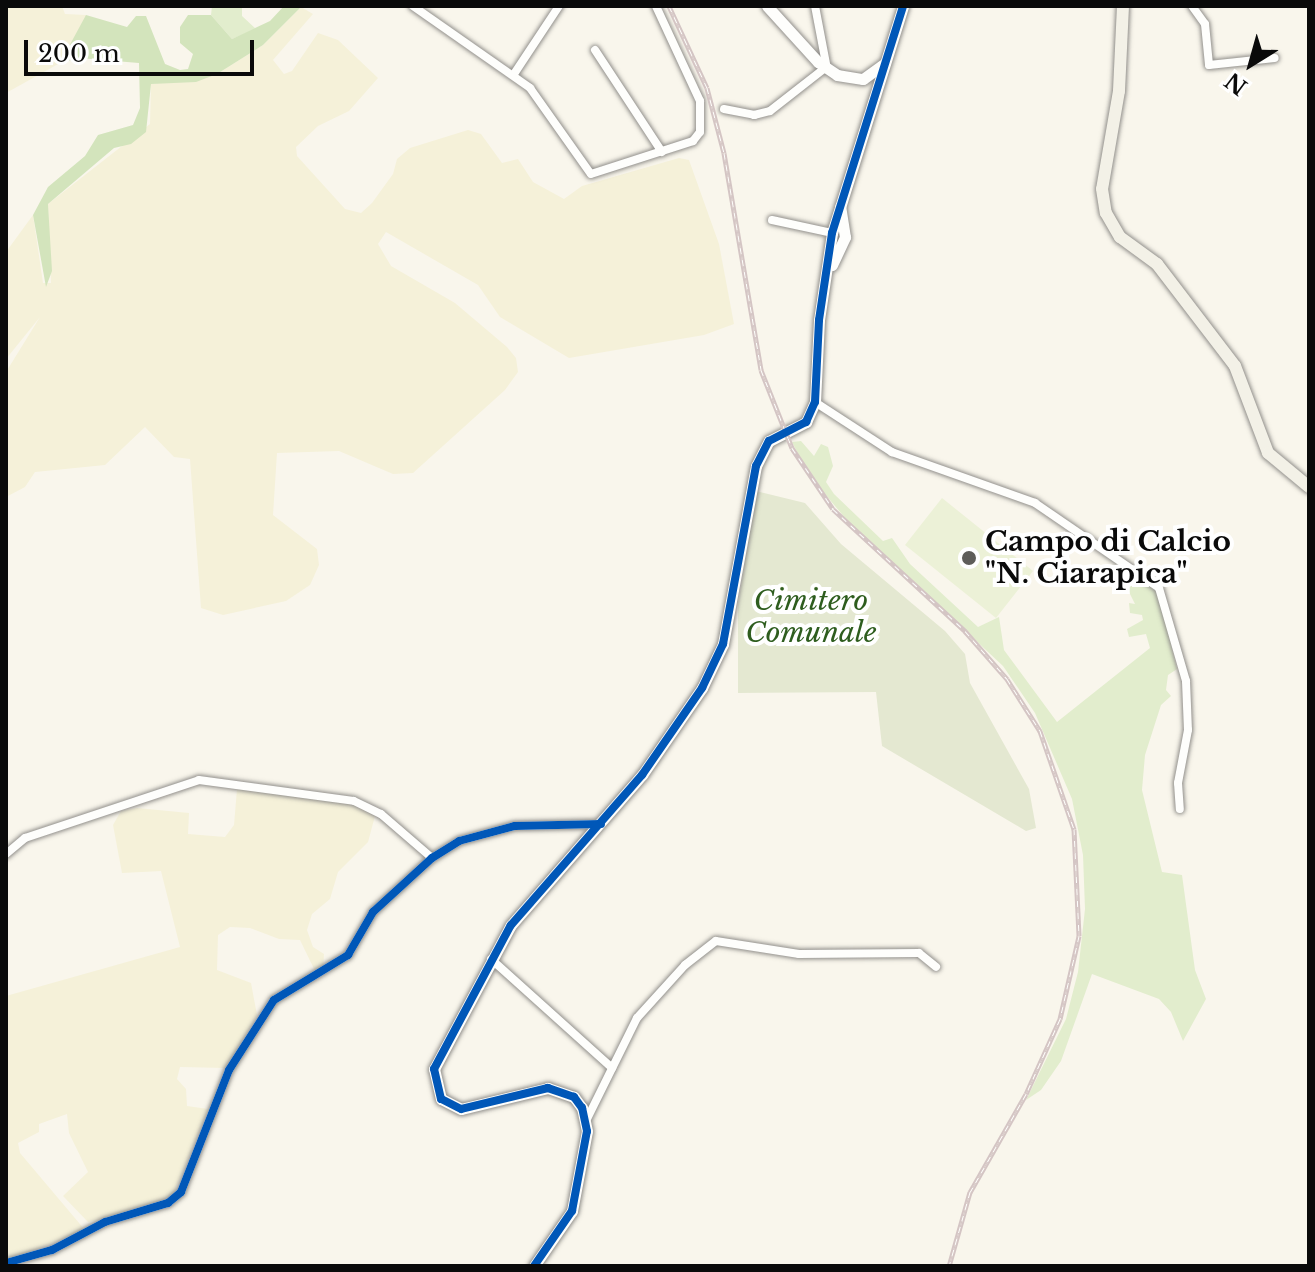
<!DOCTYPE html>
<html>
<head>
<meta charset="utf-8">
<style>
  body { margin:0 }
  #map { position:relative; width:1315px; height:1272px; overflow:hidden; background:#f9f6ec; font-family:"Libre Baskerville",serif }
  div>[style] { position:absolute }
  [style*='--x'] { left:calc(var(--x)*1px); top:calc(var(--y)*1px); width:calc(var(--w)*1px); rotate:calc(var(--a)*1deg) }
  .farmland>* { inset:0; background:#f5f1d9 }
  .green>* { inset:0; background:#e2edcd }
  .forest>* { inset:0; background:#d3e4bc }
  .cemetery>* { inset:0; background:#e4e8d1 }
  .pitch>* { inset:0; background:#ecf1d7 }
  .roads { filter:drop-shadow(0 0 2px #92908c) drop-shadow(0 0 2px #92908c) }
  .minor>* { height:8px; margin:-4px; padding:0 4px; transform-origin:4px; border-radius:4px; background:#fefefc }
  .tertiary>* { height:11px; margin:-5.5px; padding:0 5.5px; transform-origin:5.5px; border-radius:5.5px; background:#fefefc }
  .secondary>* { height:12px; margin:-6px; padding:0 6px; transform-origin:6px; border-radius:6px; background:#f3f1e7 }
  .rail>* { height:5px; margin-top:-2.5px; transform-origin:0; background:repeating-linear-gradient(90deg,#fff 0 6px,#d4c5c4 0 12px); box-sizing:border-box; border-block:2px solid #d4c5c4 }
  .cycleway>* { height:8px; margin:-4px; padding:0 4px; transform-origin:4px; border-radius:4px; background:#0057b8 }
  .dots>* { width:22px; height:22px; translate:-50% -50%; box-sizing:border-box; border:4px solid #fff; border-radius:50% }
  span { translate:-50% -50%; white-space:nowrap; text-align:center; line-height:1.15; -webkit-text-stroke:8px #fff; paint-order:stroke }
  .poi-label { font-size:28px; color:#0a0a0a; font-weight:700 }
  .left { translate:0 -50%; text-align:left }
  .park-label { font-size:28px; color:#2e5d1e; font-style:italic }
  .frame { position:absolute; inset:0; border:8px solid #0a0a0a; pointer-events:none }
  .north { position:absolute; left:1211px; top:24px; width:80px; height:80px; -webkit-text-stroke:6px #fff; paint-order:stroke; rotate:217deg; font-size:22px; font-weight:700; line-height:32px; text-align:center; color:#0a0a0a }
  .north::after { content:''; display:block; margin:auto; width:28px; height:36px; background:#0a0a0a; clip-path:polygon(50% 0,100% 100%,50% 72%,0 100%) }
  .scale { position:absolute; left:24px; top:40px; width:230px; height:36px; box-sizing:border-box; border:4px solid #0a0a0a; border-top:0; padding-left:10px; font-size:24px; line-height:28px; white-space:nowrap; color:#0a0a0a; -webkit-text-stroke:6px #fff; paint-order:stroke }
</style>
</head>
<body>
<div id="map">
  <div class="farmland">
    <i style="clip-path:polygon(6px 6px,62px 6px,65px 14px,86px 15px,86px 20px,60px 63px,6px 93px)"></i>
    <i style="clip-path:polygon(301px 7px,313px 14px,273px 60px,284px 74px,292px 71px,318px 33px,338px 40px,378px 78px,349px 111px,318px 126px,296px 147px,297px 156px,345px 209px,361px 213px,372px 203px,393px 174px,397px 159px,410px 148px,468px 130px,481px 134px,502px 163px,518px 159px,533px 182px,564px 199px,582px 186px,679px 158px,689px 160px,719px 244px,734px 324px,704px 335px,569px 358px,500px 317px,478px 285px,386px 232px,378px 244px,391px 266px,455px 303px,507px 347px,516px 358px,518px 372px,505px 390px,413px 473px,393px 474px,339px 451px,277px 453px,273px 515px,317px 549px,319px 565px,310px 585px,286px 601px,223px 615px,201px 608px,190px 459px,174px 457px,145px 427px,105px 465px,35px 472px,25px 487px,6px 497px,6px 372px,40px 317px,6px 359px,6px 252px,33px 215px,43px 283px,51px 283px,48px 204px,150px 124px,151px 84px,217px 74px,263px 45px)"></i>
    <i style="clip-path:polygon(237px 789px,349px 802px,375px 816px,368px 842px,338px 872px,330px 899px,312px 914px,307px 930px,313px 947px,324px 954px,323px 970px,316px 973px,300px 940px,279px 939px,250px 928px,230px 927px,218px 935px,217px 970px,251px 983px,257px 1015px,226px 1068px,180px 1067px,177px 1079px,186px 1089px,187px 1106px,208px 1109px,173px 1195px,129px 1214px,88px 1222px,63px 1196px,88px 1172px,69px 1133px,67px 1114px,39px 1124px,39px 1132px,18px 1143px,20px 1153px,85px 1230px,6px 1261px,6px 996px,180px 947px,161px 871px,122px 873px,113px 825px,121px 811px,137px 808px,189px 813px,188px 834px,225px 837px,234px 825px)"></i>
  </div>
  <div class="green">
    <i style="clip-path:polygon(212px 6px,242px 6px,242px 16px,256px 29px,232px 39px,211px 15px)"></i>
    <i style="clip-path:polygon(801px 441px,814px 456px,821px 444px,828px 447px,833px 466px,826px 482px,834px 494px,883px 541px,892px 538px,910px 564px,978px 627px,999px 617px,1004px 650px,1057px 722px,1150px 648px,1146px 634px,1129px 637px,1127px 629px,1143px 620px,1142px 615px,1130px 613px,1129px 603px,1135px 604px,1125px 584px,1126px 569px,1150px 584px,1159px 596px,1177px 669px,1168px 675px,1166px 690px,1171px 696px,1161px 705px,1145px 755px,1142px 790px,1162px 872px,1182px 875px,1195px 970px,1206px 999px,1183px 1041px,1171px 1012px,1159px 999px,1092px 974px,1061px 1061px,1041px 1090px,1026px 1100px,1066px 1019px,1078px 972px,1085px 909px,1083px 855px,1072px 799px,1035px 713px,1003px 666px,846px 519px,808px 474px,792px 442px)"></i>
  </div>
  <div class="forest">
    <i style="clip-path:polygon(284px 6px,302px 6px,263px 45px,217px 74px,196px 82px,151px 84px,146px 132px,131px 144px,114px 148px,48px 204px,52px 271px,46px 287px,33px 215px,48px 187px,85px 156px,98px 135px,133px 125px,140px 108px,139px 63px,79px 58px,60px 63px,86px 15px,127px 27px,136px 16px,146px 16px,165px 64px,180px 70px,188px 69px,193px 54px,180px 43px,180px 27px,188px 15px,211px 15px,232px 39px,270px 21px)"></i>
  </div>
  <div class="cemetery">
    <i style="clip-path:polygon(756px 491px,805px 503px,841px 544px,945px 631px,965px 654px,970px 683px,1029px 789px,1036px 828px,1026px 831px,882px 746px,876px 692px,738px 693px,738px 605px)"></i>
  </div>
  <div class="pitch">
    <i style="clip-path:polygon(942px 498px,1033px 571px,996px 618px,905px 545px)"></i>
  </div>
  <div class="roads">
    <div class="minor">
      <i style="--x:413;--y:6;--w:143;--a:35"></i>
      <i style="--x:530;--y:88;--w:105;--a:54.7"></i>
      <i style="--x:591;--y:174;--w:107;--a:-17.9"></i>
      <i style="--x:693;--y:141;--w:11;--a:-52"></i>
      <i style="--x:700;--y:132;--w:31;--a:-90"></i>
      <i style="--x:700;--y:101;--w:105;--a:-114.9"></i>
      <i style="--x:815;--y:6;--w:64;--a:79.2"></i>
      <i style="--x:1192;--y:6;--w:22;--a:54"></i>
      <i style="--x:1205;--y:24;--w:41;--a:84.4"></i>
      <i style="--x:1209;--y:65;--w:66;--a:-6.1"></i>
      <i style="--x:595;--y:50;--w:122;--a:56.7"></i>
      <i style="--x:514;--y:74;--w:82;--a:-56.5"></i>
      <i style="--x:724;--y:109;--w:31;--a:11"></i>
      <i style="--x:754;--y:115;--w:16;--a:-14"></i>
      <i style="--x:770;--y:111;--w:70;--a:-38"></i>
      <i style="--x:772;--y:220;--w:61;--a:12.2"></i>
      <i style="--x:815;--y:402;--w:92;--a:33"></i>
      <i style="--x:892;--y:452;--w:152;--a:19.6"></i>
      <i style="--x:1035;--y:503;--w:150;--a:34.4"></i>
      <i style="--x:1159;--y:588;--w:97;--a:73.8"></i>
      <i style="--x:1186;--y:681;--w:49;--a:87.7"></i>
      <i style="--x:1188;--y:730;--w:54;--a:100.7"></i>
      <i style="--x:1178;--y:783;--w:26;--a:86"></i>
      <i style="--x:6;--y:854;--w:25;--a:-40"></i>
      <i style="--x:25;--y:838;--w:183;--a:-18.4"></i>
      <i style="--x:199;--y:780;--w:156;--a:7.7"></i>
      <i style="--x:354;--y:801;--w:30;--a:26"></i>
      <i style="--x:381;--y:814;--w:67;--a:40.8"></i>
      <i style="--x:491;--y:959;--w:163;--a:42"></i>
      <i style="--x:586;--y:1121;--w:115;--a:-63.7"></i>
      <i style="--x:637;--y:1018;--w:72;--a:-47.8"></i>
      <i style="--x:685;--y:965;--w:39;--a:-38"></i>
      <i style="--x:716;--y:941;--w:84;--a:8.9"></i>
      <i style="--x:799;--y:954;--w:120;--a:-0.5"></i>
      <i style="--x:919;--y:953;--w:22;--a:39"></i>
      <i style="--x:6;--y:1263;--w:48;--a:-15.8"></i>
      <i style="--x:52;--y:1250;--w:60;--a:-27.8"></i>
      <i style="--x:105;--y:1222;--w:66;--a:-16.8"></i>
      <i style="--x:168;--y:1203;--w:17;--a:-40"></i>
      <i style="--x:181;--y:1192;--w:131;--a:-68.5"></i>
      <i style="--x:229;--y:1070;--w:83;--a:-57.3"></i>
      <i style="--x:274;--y:1000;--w:87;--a:-31.3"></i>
      <i style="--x:348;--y:955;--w:50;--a:-59.8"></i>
      <i style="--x:373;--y:912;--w:80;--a:-42.5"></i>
      <i style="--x:432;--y:858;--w:32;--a:-32"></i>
      <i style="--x:459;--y:841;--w:58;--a:-15"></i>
      <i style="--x:515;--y:826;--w:86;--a:-1.3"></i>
    </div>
    <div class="tertiary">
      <i style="--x:767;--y:6;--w:76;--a:47.7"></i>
      <i style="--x:818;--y:62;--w:23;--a:34"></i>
      <i style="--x:837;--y:75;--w:26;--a:9"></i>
      <i style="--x:863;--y:79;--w:27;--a:-36"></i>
      <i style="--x:832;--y:265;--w:31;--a:-65"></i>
      <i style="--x:845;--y:237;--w:31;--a:-99"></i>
      <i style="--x:534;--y:1266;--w:67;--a:-55.4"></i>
      <i style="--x:572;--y:1211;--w:81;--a:-79.4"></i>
      <i style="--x:587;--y:1131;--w:24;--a:-102"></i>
      <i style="--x:582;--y:1108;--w:14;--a:-126"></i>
      <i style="--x:574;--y:1097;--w:28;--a:-161"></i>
      <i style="--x:548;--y:1088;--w:89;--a:166.4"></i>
      <i style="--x:461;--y:1109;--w:22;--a:-153"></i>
      <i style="--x:441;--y:1099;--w:31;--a:-103"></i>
      <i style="--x:434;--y:1069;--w:163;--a:-61.9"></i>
      <i style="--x:511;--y:925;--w:199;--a:-48.9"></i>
      <i style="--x:642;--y:775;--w:106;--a:-55.4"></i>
      <i style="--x:702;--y:688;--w:49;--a:-64.5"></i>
      <i style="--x:723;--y:644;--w:181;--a:-79.5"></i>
      <i style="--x:756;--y:466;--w:28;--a:-63"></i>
      <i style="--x:769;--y:441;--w:42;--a:-27.2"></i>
      <i style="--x:806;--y:422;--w:22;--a:-66"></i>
      <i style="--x:815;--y:402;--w:82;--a:-87.2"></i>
      <i style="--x:819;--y:320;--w:88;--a:-81.5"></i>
      <i style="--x:832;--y:233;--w:238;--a:-72.6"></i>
    </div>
    <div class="secondary">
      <i style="--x:1123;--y:6;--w:85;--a:92.7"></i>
      <i style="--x:1119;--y:91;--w:99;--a:99.8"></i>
      <i style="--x:1102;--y:189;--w:24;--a:81"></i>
      <i style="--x:1106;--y:213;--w:28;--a:60"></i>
      <i style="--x:1120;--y:237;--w:46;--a:36.1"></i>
      <i style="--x:1157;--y:264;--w:128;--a:52.6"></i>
      <i style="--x:1235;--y:366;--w:93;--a:69.2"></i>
      <i style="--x:1268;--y:453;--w:53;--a:39.7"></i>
    </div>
  </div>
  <div class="rail">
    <i style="--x:669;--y:6;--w:90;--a:65.1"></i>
    <i style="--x:707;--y:88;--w:67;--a:75.3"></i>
    <i style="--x:724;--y:153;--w:220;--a:80.3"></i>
    <i style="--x:761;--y:370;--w:84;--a:68.3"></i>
    <i style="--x:792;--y:448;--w:73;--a:56.1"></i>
    <i style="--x:833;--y:509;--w:180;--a:42.7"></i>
    <i style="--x:965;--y:631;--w:64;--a:48.8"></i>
    <i style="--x:1007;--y:679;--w:62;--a:57.6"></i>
    <i style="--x:1040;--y:731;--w:104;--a:70.9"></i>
    <i style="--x:1074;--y:829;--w:107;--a:87.3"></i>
    <i style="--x:1079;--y:936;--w:85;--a:102.9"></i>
    <i style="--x:1060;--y:1019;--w:82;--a:114.4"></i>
    <i style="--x:1026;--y:1094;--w:113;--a:119.7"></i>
    <i style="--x:970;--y:1192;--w:77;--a:105.8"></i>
  </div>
  <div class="cycleway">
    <i style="--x:6;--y:1263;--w:48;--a:-15.8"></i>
    <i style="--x:52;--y:1250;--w:60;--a:-27.8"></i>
    <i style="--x:105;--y:1222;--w:66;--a:-16.8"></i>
    <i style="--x:168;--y:1203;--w:17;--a:-40"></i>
    <i style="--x:181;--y:1192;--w:131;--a:-68.5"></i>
    <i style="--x:229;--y:1070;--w:83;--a:-57.3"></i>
    <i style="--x:274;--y:1000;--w:87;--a:-31.3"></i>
    <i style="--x:348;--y:955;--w:50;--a:-59.8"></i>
    <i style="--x:373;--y:912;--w:80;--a:-42.5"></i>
    <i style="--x:432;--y:858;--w:32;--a:-32"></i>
    <i style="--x:459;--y:841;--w:58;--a:-15"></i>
    <i style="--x:515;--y:826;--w:86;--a:-1.3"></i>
    <i style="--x:534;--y:1266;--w:67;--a:-55.4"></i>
    <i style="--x:572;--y:1211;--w:81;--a:-79.4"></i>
    <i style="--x:587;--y:1131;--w:24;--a:-102"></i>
    <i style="--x:582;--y:1108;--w:14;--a:-126"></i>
    <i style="--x:574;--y:1097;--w:28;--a:-161"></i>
    <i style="--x:548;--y:1088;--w:89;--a:166.4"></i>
    <i style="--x:461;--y:1109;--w:22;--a:-153"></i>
    <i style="--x:441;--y:1099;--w:31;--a:-103"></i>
    <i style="--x:434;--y:1069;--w:163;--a:-61.9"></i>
    <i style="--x:511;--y:925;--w:199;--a:-48.9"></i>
    <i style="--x:642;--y:775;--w:106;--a:-55.4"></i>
    <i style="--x:702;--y:688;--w:49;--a:-64.5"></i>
    <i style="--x:723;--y:644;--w:181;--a:-79.5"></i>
    <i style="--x:756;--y:466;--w:28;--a:-63"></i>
    <i style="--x:769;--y:441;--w:42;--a:-27.2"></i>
    <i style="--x:806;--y:422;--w:22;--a:-66"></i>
    <i style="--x:815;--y:402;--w:82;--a:-87.2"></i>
    <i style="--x:819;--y:320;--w:88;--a:-81.5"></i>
    <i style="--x:832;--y:233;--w:238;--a:-72.6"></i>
  </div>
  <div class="dots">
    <i style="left:969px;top:558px;background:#5e5d59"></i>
  </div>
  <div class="poi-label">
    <span class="left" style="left:985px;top:558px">Campo di Calcio<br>"N. Ciarapica"</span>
  </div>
  <div class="park-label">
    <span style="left:811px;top:617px">Cimitero<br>Comunale</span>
  </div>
  <div class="frame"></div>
  <div class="north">N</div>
  <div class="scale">200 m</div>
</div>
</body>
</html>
